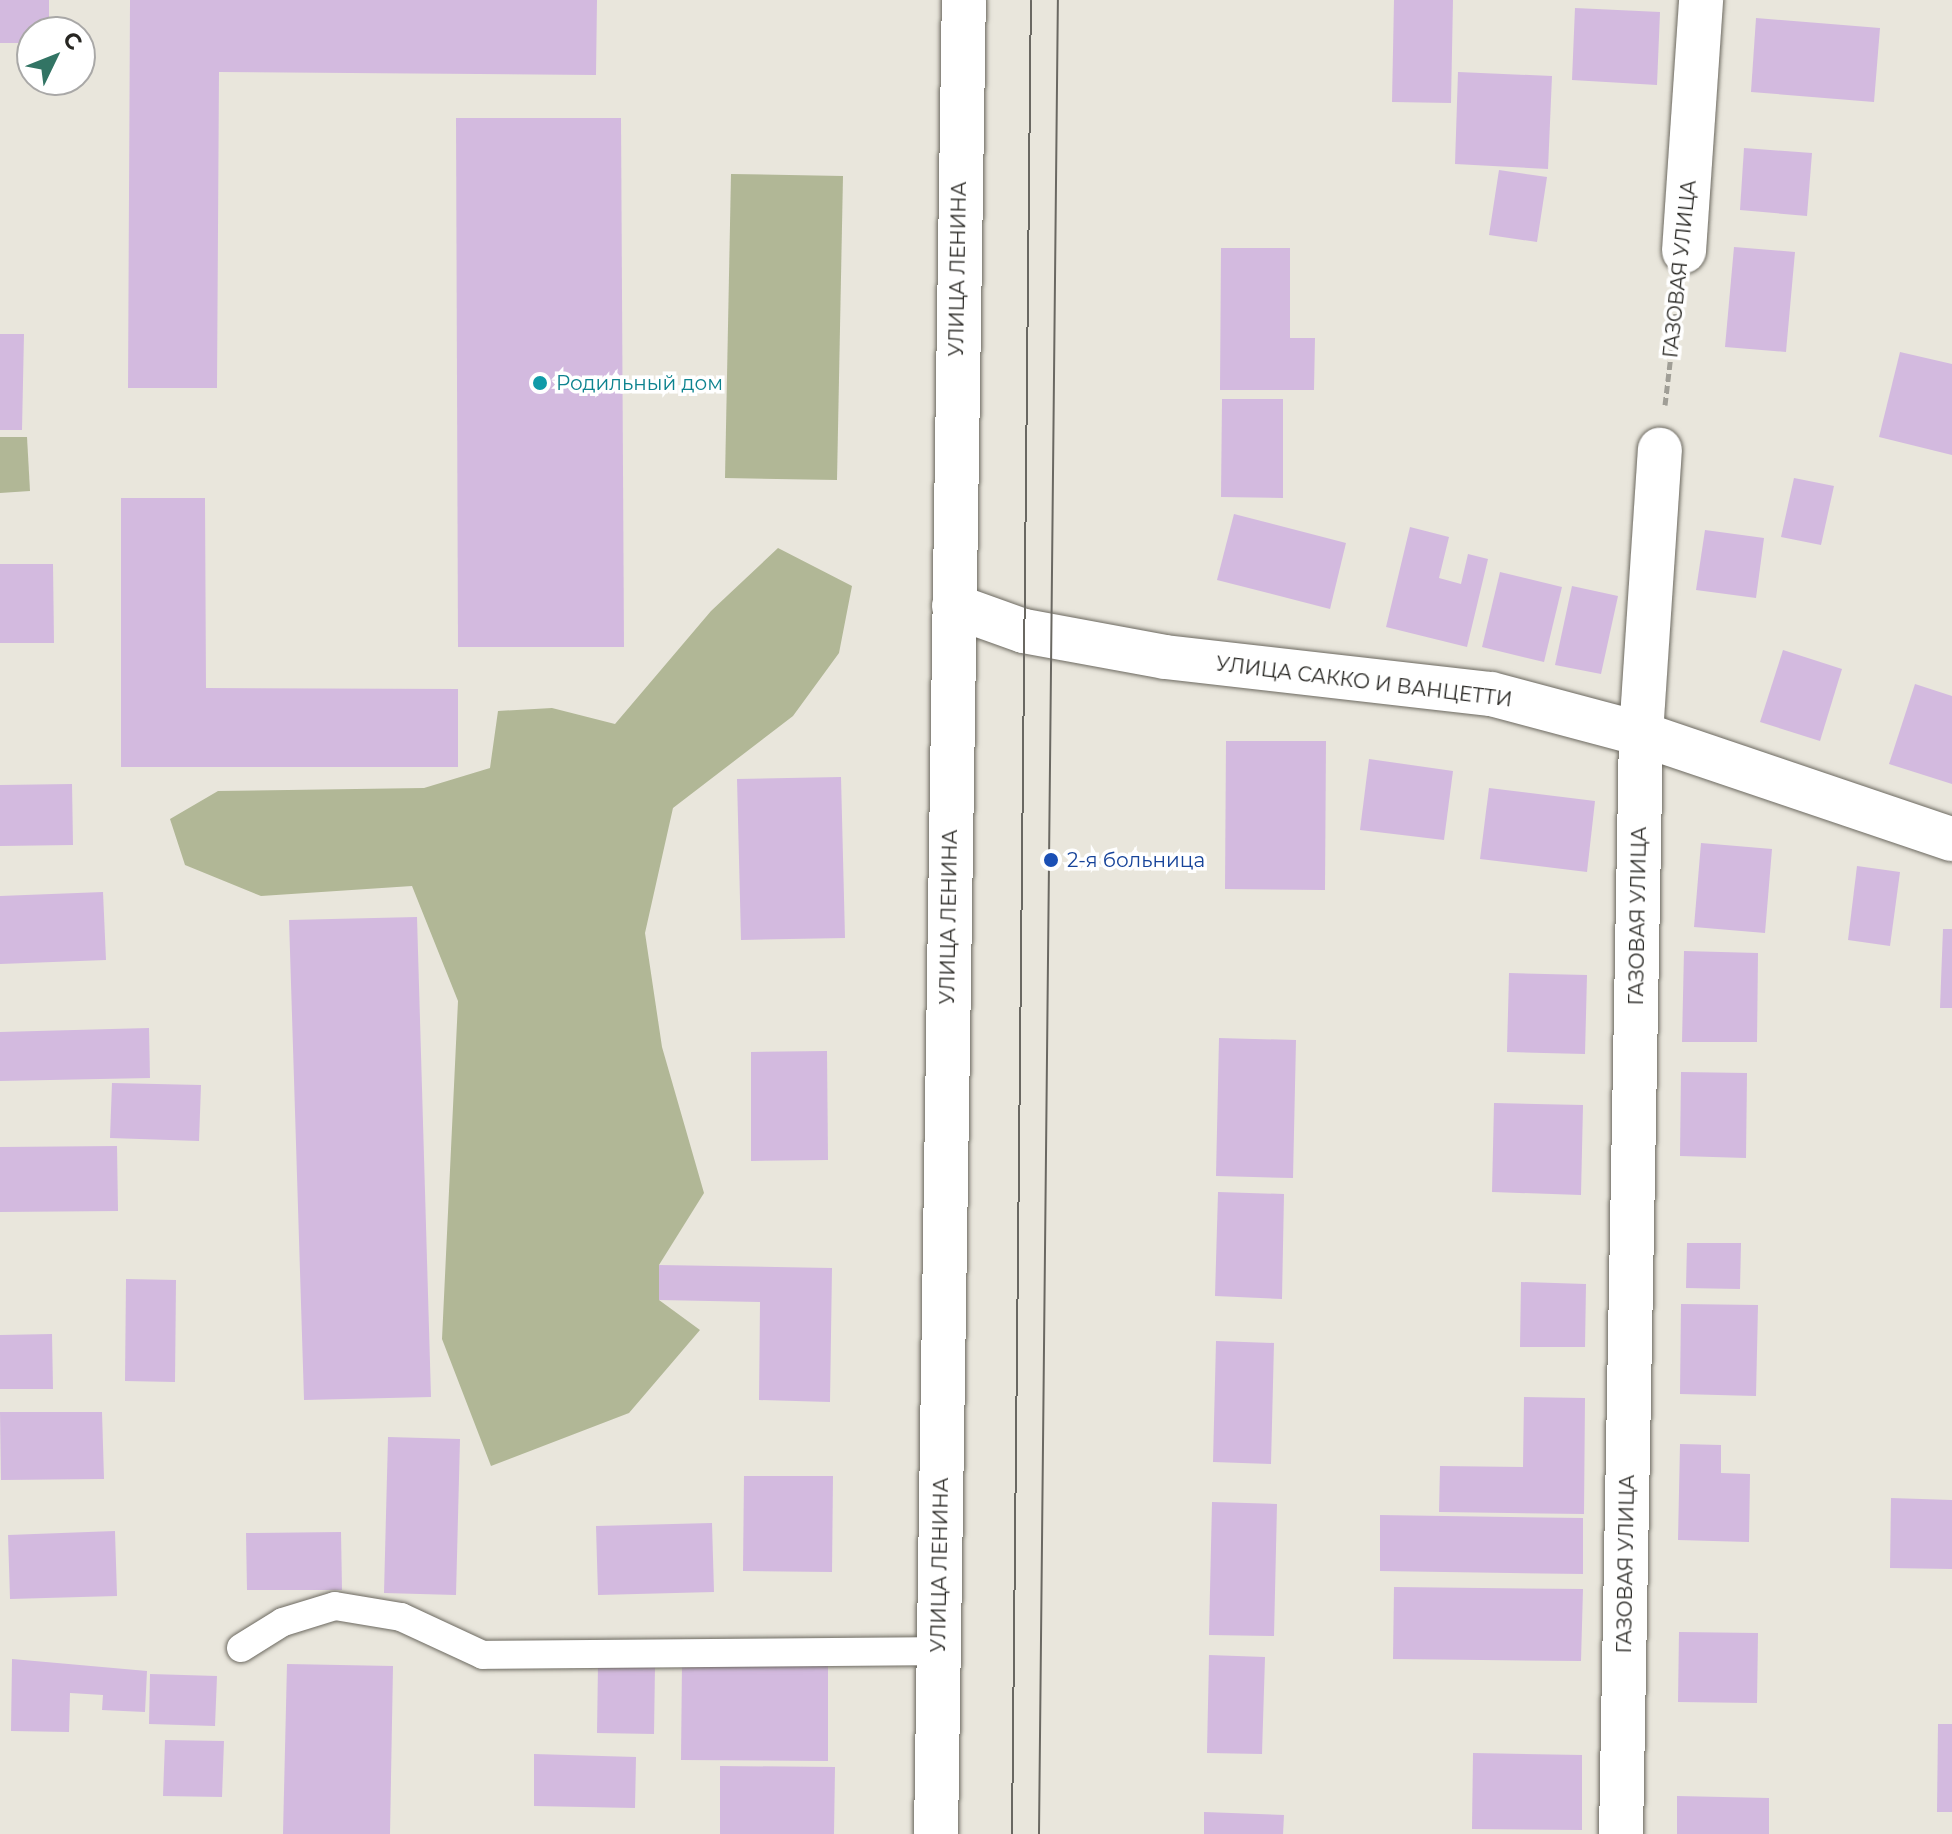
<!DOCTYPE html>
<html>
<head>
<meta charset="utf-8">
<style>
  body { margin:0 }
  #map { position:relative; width:1952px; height:1834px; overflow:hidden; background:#e9e6dc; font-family:Montserrat,sans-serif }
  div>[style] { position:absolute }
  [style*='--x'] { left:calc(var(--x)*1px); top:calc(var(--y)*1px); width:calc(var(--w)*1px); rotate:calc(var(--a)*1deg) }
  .green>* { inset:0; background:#b1b796 }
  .building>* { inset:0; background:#d3badf }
  .path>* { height:5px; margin-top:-2.5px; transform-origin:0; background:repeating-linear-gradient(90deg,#a09e96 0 8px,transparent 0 12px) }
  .roads { filter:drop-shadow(0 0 2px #6c6960) drop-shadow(0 0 2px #6c6960) }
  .lane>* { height:28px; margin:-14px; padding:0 14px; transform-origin:14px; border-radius:14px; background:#fff }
  .street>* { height:44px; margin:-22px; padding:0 22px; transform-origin:22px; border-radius:22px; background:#fff }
  .secondary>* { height:44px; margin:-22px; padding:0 22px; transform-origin:22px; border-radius:22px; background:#fff }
  .tram>* { height:2px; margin:-1px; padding:0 1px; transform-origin:1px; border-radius:1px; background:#6a6862 }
  .dots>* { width:22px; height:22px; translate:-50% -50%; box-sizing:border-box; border:4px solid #fff; border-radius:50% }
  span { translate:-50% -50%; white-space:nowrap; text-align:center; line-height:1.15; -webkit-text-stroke:7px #fff; paint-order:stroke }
  .street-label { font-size:20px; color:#272622 }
  .culture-label { font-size:20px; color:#0d838f }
  .left { translate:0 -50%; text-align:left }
  .transit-label { font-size:20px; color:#164399 }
  .north { position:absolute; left:16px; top:16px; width:80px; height:80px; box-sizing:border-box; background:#fff; border:2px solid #a9a8a7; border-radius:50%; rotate:47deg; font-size:22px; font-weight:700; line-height:32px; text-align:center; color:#272622 }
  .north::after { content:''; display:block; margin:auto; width:28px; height:36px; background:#327464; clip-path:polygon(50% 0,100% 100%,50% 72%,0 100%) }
</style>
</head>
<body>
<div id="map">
  <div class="green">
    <i style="clip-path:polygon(731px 174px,843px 176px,837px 480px,725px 478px)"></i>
    <i style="clip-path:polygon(0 437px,27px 437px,30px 491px,0 493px)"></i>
    <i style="clip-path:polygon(778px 548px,852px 586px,839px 653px,793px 716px,673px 808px,645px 933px,662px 1047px,704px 1193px,659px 1265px,659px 1300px,700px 1330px,629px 1413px,491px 1466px,442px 1339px,458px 1001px,412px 886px,261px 896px,185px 865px,170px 819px,218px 791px,424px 788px,490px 768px,498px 711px,552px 708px,615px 724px,711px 611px)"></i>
  </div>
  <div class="building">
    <i style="clip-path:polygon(0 0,49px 0,49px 32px,32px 32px,32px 43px,0 43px)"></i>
    <i style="clip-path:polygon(130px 0,597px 0,596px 75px,219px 72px,217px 388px,128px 388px)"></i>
    <i style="clip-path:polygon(1394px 0,1453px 0,1451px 103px,1392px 102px)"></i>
    <i style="clip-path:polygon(1575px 8px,1660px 12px,1657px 85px,1572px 80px)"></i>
    <i style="clip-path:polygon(1756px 18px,1880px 28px,1874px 102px,1751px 92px)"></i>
    <i style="clip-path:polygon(1458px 72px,1552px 76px,1548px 169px,1455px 164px)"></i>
    <i style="clip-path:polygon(456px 118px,621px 118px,624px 647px,458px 647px)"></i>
    <i style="clip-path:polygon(1744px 148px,1812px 153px,1807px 216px,1740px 210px)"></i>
    <i style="clip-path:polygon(1499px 170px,1547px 177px,1537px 242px,1489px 235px)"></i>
    <i style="clip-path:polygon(1734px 247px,1795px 252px,1786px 352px,1725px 347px)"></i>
    <i style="clip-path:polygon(1221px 248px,1290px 248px,1290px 338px,1315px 338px,1314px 390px,1220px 390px)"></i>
    <i style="clip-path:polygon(0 334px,24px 334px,22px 430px,0 430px)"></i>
    <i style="clip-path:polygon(1900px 352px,1952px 364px,1952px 455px,1879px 437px)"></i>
    <i style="clip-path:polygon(1222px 399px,1283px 399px,1283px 498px,1221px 497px)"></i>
    <i style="clip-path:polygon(1794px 478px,1834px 486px,1821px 545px,1781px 537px)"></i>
    <i style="clip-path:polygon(121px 498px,205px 498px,206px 688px,458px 689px,458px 767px,121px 767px)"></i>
    <i style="clip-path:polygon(1234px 514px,1346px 543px,1330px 609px,1217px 580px)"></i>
    <i style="clip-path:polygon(1410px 527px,1449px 537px,1439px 578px,1461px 584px,1468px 554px,1488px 559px,1467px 647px,1386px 627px)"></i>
    <i style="clip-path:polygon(1705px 530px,1764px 538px,1756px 598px,1696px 590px)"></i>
    <i style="clip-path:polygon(0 564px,53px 564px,54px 643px,0 643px)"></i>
    <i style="clip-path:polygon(1500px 572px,1562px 587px,1544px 662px,1482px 647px)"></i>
    <i style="clip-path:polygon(1572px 586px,1618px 596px,1601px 674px,1555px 665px)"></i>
    <i style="clip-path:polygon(1783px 650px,1842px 669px,1820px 741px,1760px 722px)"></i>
    <i style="clip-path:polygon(1915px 684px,1952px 696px,1952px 784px,1889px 764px)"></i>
    <i style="clip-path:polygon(1226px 741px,1326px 741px,1325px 890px,1225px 889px)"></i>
    <i style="clip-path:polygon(1369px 759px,1453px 771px,1444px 840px,1360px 830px)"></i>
    <i style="clip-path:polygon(841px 777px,845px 938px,741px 940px,737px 779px)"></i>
    <i style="clip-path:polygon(72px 784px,73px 845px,0 846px,0 785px)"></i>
    <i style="clip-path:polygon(1489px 788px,1595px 801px,1587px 872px,1480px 859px)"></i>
    <i style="clip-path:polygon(1701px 843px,1772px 849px,1765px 933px,1694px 927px)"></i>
    <i style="clip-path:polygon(1857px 866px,1900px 872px,1890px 946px,1848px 940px)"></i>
    <i style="clip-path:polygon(103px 892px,106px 960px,0 964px,0 896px)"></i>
    <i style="clip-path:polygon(417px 917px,431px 1397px,304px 1400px,289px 920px)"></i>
    <i style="clip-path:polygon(1943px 929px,1952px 929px,1952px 1008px,1940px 1008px)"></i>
    <i style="clip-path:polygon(1684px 951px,1758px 953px,1757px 1042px,1682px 1042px)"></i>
    <i style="clip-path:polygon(1509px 973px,1587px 975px,1585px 1054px,1507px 1052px)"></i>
    <i style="clip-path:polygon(149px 1028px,150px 1078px,0 1081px,0 1032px)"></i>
    <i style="clip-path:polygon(1219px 1038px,1296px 1040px,1293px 1178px,1216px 1176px)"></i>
    <i style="clip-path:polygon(827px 1051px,828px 1160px,751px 1161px,751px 1052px)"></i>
    <i style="clip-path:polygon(1681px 1072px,1747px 1073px,1746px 1158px,1680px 1156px)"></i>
    <i style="clip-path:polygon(112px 1083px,201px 1085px,199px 1141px,110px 1138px)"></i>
    <i style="clip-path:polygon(1494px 1103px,1583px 1105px,1581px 1195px,1492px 1192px)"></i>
    <i style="clip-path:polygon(117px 1146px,118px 1211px,0 1212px,0 1147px)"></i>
    <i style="clip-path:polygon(1218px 1192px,1284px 1194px,1282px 1299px,1215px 1296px)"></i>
    <i style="clip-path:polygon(1687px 1243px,1741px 1243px,1740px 1289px,1686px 1288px)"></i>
    <i style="clip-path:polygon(659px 1265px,832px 1268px,830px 1402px,759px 1400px,760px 1302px,659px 1300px)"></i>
    <i style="clip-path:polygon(126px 1279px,176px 1280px,175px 1382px,125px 1381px)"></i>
    <i style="clip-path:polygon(1521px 1282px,1586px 1284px,1585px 1347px,1520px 1347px)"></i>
    <i style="clip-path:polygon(1681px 1304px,1758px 1305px,1756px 1396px,1680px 1394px)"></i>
    <i style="clip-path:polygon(52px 1334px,53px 1389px,0 1389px,0 1335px)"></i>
    <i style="clip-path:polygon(1216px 1341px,1274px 1343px,1271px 1464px,1213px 1462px)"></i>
    <i style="clip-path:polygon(1524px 1397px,1585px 1398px,1584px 1514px,1439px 1512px,1440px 1466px,1523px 1467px)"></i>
    <i style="clip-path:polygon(0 1412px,102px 1412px,104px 1479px,1px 1480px)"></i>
    <i style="clip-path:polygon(388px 1437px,460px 1439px,456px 1595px,384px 1593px)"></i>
    <i style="clip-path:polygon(1680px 1444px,1721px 1445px,1721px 1473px,1750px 1474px,1749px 1542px,1678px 1540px)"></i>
    <i style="clip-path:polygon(744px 1476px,833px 1476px,832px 1572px,743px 1571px)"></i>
    <i style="clip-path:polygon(1891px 1498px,1952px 1500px,1952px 1569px,1890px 1568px)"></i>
    <i style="clip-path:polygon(1212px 1502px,1277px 1504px,1274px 1636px,1209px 1635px)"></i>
    <i style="clip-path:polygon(1380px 1515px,1583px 1518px,1583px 1574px,1380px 1571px)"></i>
    <i style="clip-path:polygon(712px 1523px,714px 1592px,598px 1595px,596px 1526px)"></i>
    <i style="clip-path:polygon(115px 1531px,117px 1596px,10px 1599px,8px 1535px)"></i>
    <i style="clip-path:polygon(341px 1532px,342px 1590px,247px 1590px,246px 1533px)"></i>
    <i style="clip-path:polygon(1394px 1587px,1583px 1589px,1581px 1661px,1393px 1659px)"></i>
    <i style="clip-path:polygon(1679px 1632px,1758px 1633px,1757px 1703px,1678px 1702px)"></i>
    <i style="clip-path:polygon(1209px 1655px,1265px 1657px,1262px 1754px,1207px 1753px)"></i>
    <i style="clip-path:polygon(12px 1659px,147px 1671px,145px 1712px,102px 1710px,103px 1695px,70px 1693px,69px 1732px,11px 1731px)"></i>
    <i style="clip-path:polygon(682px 1663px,828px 1664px,828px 1761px,681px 1760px)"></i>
    <i style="clip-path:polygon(287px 1664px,393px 1666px,390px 1834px,283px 1834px)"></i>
    <i style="clip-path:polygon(598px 1664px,655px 1666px,654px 1734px,597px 1733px)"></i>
    <i style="clip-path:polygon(150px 1674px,217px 1676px,215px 1726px,149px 1724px)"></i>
    <i style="clip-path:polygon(1938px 1724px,1952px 1724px,1952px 1812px,1937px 1812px)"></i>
    <i style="clip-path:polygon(165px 1740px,224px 1741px,222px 1797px,163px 1796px)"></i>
    <i style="clip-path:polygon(1473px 1753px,1582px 1755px,1582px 1830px,1472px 1829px)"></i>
    <i style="clip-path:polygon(534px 1754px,636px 1757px,635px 1808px,534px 1806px)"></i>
    <i style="clip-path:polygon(720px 1766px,835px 1767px,834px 1834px,720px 1834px)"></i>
    <i style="clip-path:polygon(1677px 1796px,1769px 1798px,1769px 1834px,1677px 1834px)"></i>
    <i style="clip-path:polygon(1204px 1812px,1284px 1815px,1283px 1834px,1204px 1834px)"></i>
  </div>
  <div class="path">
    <i style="--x:1665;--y:405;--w:110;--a:-83.2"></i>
  </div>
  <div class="roads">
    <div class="lane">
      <i style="--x:241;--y:1648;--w:49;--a:-31.8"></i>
      <i style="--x:283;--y:1622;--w:54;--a:-17.1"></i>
      <i style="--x:335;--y:1606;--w:67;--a:9.5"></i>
      <i style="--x:401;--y:1617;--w:90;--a:24.9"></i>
      <i style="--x:483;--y:1655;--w:456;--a:-0.5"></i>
    </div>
    <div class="street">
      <i style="--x:1684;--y:251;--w:252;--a:-86.1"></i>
      <i style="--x:954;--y:606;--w:74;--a:19.7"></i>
      <i style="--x:1024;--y:631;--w:143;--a:10.4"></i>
      <i style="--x:1165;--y:657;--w:328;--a:6.5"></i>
      <i style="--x:1491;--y:694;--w:155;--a:14.9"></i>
      <i style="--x:1641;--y:734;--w:328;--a:18.7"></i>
      <i style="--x:1621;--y:1834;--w:1100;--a:-88.96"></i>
      <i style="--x:1641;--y:734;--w:285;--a:-86.2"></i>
    </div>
    <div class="secondary">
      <i style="--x:936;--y:1834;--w:1834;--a:-89.13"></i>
    </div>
  </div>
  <div class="tram">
    <i style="--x:1012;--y:1834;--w:1834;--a:-89.41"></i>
    <i style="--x:1039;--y:1834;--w:1834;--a:-89.41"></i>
  </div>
  <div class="dots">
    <i style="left:540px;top:383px;background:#0f9aa8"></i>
    <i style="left:1051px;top:860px;background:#1a4fb4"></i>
  </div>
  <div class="street-label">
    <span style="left:958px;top:269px;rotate:-89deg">УЛИЦА ЛЕНИНА</span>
    <span style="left:1680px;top:269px;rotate:-84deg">ГАЗОВАЯ УЛИЦА</span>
    <span style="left:1364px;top:682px;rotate:7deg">УЛИЦА САККО И ВАНЦЕТТИ</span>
    <span style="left:1638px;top:916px;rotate:-89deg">ГАЗОВАЯ УЛИЦА</span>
    <span style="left:949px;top:917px;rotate:-89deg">УЛИЦА ЛЕНИНА</span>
    <span style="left:1626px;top:1564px;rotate:-89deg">ГАЗОВАЯ УЛИЦА</span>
    <span style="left:940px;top:1565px;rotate:-89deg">УЛИЦА ЛЕНИНА</span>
  </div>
  <div class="culture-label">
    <span class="left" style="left:556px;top:383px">Родильный дом</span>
  </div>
  <div class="transit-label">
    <span class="left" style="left:1067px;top:860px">2-я больница</span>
  </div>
  <div class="north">С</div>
</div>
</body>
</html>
